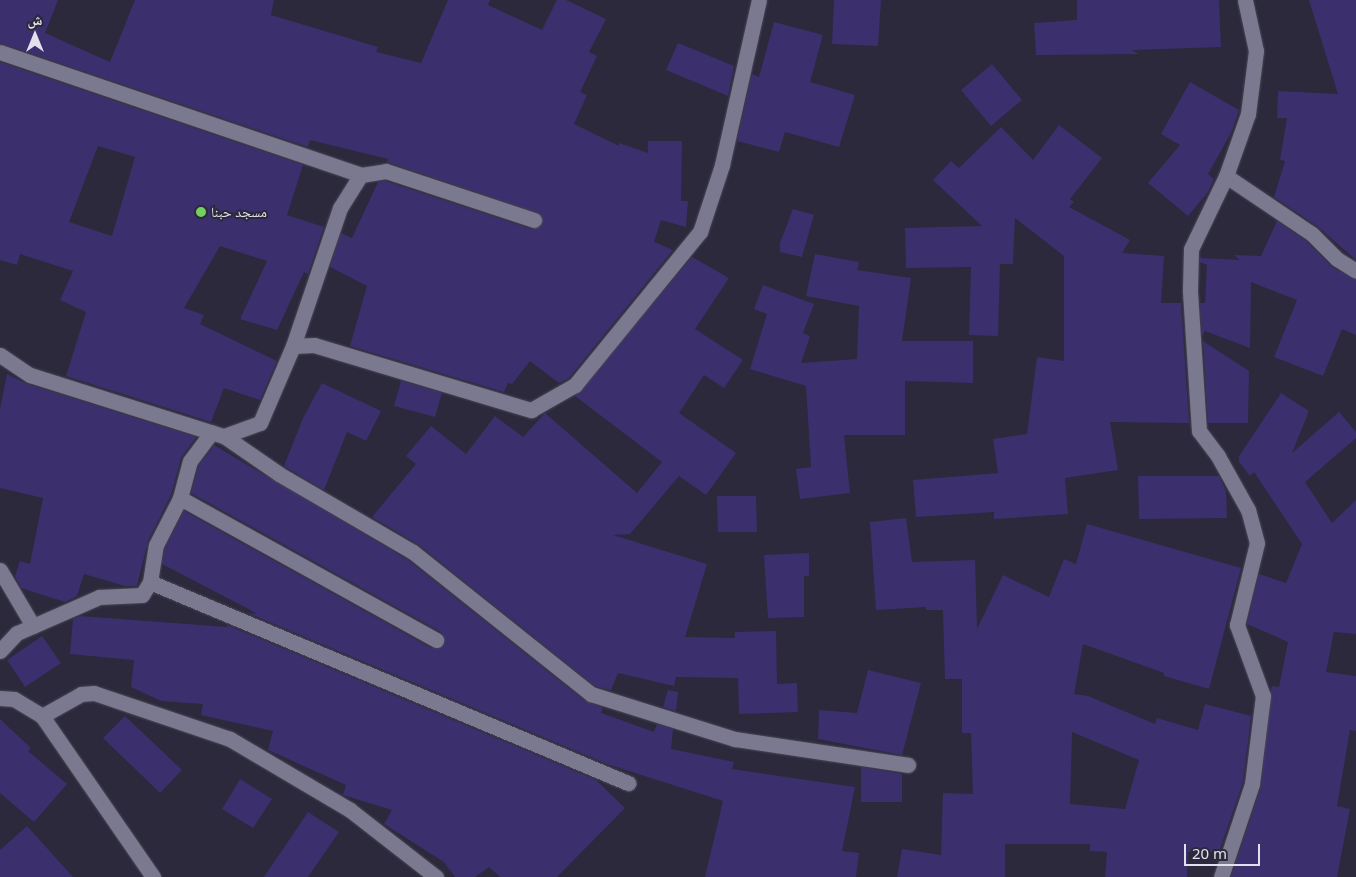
<!DOCTYPE html>
<html>
<head>
<meta charset="utf-8">
<style>
  body { margin:0 }
  #map { position:relative; width:1356px; height:877px; overflow:hidden; background:#2b293b; font-family:"Noto Sans","Noto Naskh Arabic",sans-serif }
  div>[style] { position:absolute }
  [style*='--x'] { left:calc(var(--x)*1px); top:calc(var(--y)*1px); width:calc(var(--w)*1px); rotate:calc(var(--a)*1deg) }
  .building>* { inset:0; background:#3c2f6e }
  .roads { filter:drop-shadow(0 0 1px #494757) drop-shadow(0 0 1px #494757) }
  .minor>* { height:15px; margin:-7.5px; padding:0 7.5px; transform-origin:7.5px; border-radius:7.5px; background:#7b798f }
  .dots>* { width:14px; height:14px; translate:-50% -50%; box-sizing:border-box; border:2px solid #2b293b; border-radius:50% }
  span { translate:-50% -50%; white-space:nowrap; text-align:center; line-height:1.15; -webkit-text-stroke:4px #2b293b; paint-order:stroke }
  .poi-label { font-size:14px; color:#e1e0ec }
  .left { translate:0 -50%; text-align:left }
  .north { position:absolute; left:10px; top:10px; width:50px; height:50px; -webkit-text-stroke:4px #2b293b; paint-order:stroke; rotate:0deg; font-size:14px; font-weight:700; line-height:20px; text-align:center; color:#e1e0ec }
  .north::after { content:''; display:block; margin:auto; width:18px; height:22px; background:#e1e0ec; clip-path:polygon(50% 0,100% 100%,50% 72%,0 100%) }
  .scale { position:absolute; left:1184px; top:844px; width:76px; height:22px; box-sizing:border-box; border:2px solid #e1e0ec; border-top:0; padding-left:6px; font-size:15px; line-height:18px; white-space:nowrap; color:#e1e0ec; -webkit-text-stroke:4px #2b293b; paint-order:stroke }
</style>
</head>
<body>
<div id="map">
  <div class="building">
    <i style="clip-path:polygon(0 0,58px 0,45px 33px,110px 62px,135px 0,274px 0,271px 15px,378px 47px,376px 52px,421px 63px,448px 0,490px 0,488px 5px,542px 30px,557px 0,566px 0,606px 19px,589px 52px,597px 56px,580px 92px,587px 95px,574px 124px,619px 146px,619px 143px,648px 153px,648px 141px,682px 141px,681px 201px,688px 201px,686px 227px,661px 220px,654px 242px,673px 250px,569px 378px,559px 383px,530px 361px,512px 384px,508px 383px,504px 392px,350px 346px,367px 286px,330px 267px,341px 233px,352px 238px,378px 182px,385px 181px,531px 229px,541px 227px,541px 214px,387px 162px,388px 159px,310px 140px,308px 147px,0 43px)"></i>
    <i style="clip-path:polygon(834px 0,881px 0,878px 46px,832px 44px)"></i>
    <i style="clip-path:polygon(1077px 0,1219px 0,1221px 47px,1132px 50px,1139px 54px,1036px 55px,1034px 23px,1077px 20px)"></i>
    <i style="clip-path:polygon(1309px 0,1356px 0,1356px 260px,1317px 226px,1274px 197px,1285px 161px,1280px 160px,1287px 118px,1277px 118px,1278px 91px,1338px 94px)"></i>
    <i style="clip-path:polygon(774px 22px,823px 35px,810px 82px,855px 95px,839px 147px,785px 132px,779px 152px,737px 141px,752px 74px,759px 77px)"></i>
    <i style="clip-path:polygon(678px 43px,734px 66px,728px 96px,666px 70px)"></i>
    <i style="clip-path:polygon(evenodd,0 62px,303px 165px,287px 215px,324px 227px,308px 274px,304px 272px,277px 330px,240px 319px,267px 261px,220px 246px,184px 308px,204px 315px,200px 324px,277px 361px,260px 400px,224px 388px,211px 422px,66px 376px,86px 312px,60px 300px,73px 271px,20px 254px,17px 265px,0 260px,0 62px,98px 146px,135px 157px,112px 236px,69px 222px,98px 146px)"></i>
    <i style="clip-path:polygon(992px 64px,1022px 100px,991px 126px,961px 90px)"></i>
    <i style="clip-path:polygon(1190px 82px,1239px 110px,1232px 131px,1208px 174px,1214px 179px,1208px 192px,1188px 216px,1148px 183px,1180px 145px,1161px 134px)"></i>
    <i style="clip-path:polygon(1059px 125px,1102px 158px,1070px 199px,1074px 202px,1069px 207px,1130px 240px,1122px 253px,1164px 256px,1161px 303px,1181px 303px,1189px 423px,1110px 422px,1118px 470px,1065px 478px,1068px 514px,994px 519px,994px 512px,916px 517px,913px 480px,998px 473px,993px 439px,1027px 434px,1037px 357px,1064px 361px,1064px 256px,1015px 218px,1013px 264px,1000px 264px,998px 336px,969px 335px,971px 267px,906px 268px,905px 228px,982px 226px,933px 180px,951px 161px,959px 168px,1001px 127px,1033px 160px)"></i>
    <i style="clip-path:polygon(793px 209px,814px 215px,802px 257px,780px 252px,780px 243px)"></i>
    <i style="clip-path:polygon(1277px 221px,1306px 241px,1332px 267px,1356px 280px,1356px 335px,1342px 329px,1323px 376px,1274px 357px,1297px 300px,1251px 282px,1250px 348px,1205px 331px,1202px 336px,1200px 303px,1205px 303px,1207px 265px,1200px 262px,1200px 258px,1240px 260px,1234px 255px,1261px 256px)"></i>
    <i style="clip-path:polygon(815px 254px,859px 262px,857px 270px,911px 278px,902px 341px,973px 341px,973px 383px,905px 381px,905px 435px,844px 435px,850px 493px,800px 499px,796px 469px,811px 467px,806px 386px,750px 369px,767px 314px,754px 309px,763px 285px,814px 304px,803px 333px,810px 336px,801px 363px,857px 359px,859px 306px,806px 296px)"></i>
    <i style="clip-path:polygon(692px 257px,729px 278px,695px 329px,743px 360px,724px 388px,704px 375px,679px 413px,736px 453px,706px 495px,679px 476px,630px 534px,613px 535px,707px 564px,685px 637px,735px 638px,735px 632px,776px 631px,777px 684px,797px 683px,798px 712px,739px 714px,738px 678px,676px 677px,674px 686px,618px 673px,611px 690px,595px 686px,419px 545px,372px 517px,416px 464px,406px 456px,431px 426px,466px 454px,495px 416px,523px 437px,545px 413px,637px 493px,662px 462px,575px 396px)"></i>
    <i style="clip-path:polygon(1203px 341px,1249px 371px,1248px 423px,1208px 423px)"></i>
    <i style="clip-path:polygon(7px 374px,27px 384px,196px 437px,181px 458px,171px 495px,148px 541px,137px 586px,125px 586px,84px 574px,77px 596px,65px 602px,21px 588px,15px 576px,20px 561px,30px 564px,43px 498px,0 488px,0 409px)"></i>
    <i style="clip-path:polygon(401px 381px,442px 393px,435px 417px,394px 406px)"></i>
    <i style="clip-path:polygon(322px 383px,381px 411px,366px 441px,347px 432px,324px 490px,284px 466px,303px 418px)"></i>
    <i style="clip-path:polygon(1281px 393px,1309px 411px,1292px 453px,1339px 412px,1356px 432px,1356px 438px,1305px 482px,1332px 523px,1356px 500px,1356px 634px,1334px 632px,1326px 672px,1356px 676px,1356px 731px,1350px 730px,1337px 806px,1350px 809px,1337px 877px,1231px 877px,1261px 787px,1271px 690px,1272px 686px,1279px 687px,1288px 642px,1247px 624px,1259px 574px,1286px 583px,1302px 544px,1254px 472px,1250px 476px,1239px 462px,1239px 456px)"></i>
    <i style="clip-path:polygon(214px 445px,408px 560px,585px 701px,603px 708px,601px 713px,654px 732px,657px 724px,673px 729px,671px 749px,734px 762px,732px 769px,855px 787px,842px 851px,859px 853px,856px 877px,705px 877px,723px 801px,607px 764px,248px 613px,258px 614px,162px 564px,165px 548px,184px 511px,431px 648px,440px 648px,444px 644px,441px 632px,191px 493px,199px 465px)"></i>
    <i style="clip-path:polygon(1138px 476px,1219px 476px,1226px 491px,1227px 518px,1139px 519px)"></i>
    <i style="clip-path:polygon(717px 496px,756px 496px,757px 532px,718px 532px)"></i>
    <i style="clip-path:polygon(evenodd,906px 518px,912px 562px,975px 560px,977px 629px,1003px 575px,1049px 597px,1064px 559px,1076px 564px,1087px 524px,1241px 568px,1209px 689px,1164px 676px,1164px 673px,1083px 644px,1074px 694px,1088px 696px,1155px 724px,1157px 718px,1198px 730px,1205px 704px,1251px 716px,1243px 782px,1219px 852px,1188px 852px,1187px 877px,1105px 877px,1107px 852px,1090px 851px,1090px 844px,1005px 844px,1005px 877px,897px 877px,902px 849px,941px 855px,943px 793px,973px 794px,971px 733px,962px 733px,962px 679px,945px 679px,943px 610px,926px 610px,926px 607px,876px 610px,870px 522px,906px 518px,1072px 732px,1139px 760px,1125px 809px,1070px 804px,1072px 732px)"></i>
    <i style="clip-path:polygon(809px 553px,809px 576px,804px 576px,804px 617px,768px 618px,764px 555px)"></i>
    <i style="clip-path:polygon(80px 616px,227px 627px,227px 625px,596px 780px,625px 808px,557px 877px,500px 877px,489px 867px,475px 877px,455px 877px,444px 862px,384px 824px,392px 810px,343px 795px,346px 785px,268px 750px,273px 731px,201px 715px,203px 704px,161px 701px,131px 687px,134px 660px,70px 654px,73px 619px)"></i>
    <i style="clip-path:polygon(42px 636px,61px 663px,25px 687px,7px 660px)"></i>
    <i style="clip-path:polygon(868px 670px,921px 683px,902px 755px,818px 739px,819px 710px,857px 713px)"></i>
    <i style="clip-path:polygon(668px 690px,678px 692px,676px 711px,663px 707px)"></i>
    <i style="clip-path:polygon(125px 716px,182px 770px,160px 793px,103px 738px)"></i>
    <i style="clip-path:polygon(0 719px,31px 748px,28px 751px,67px 784px,34px 822px,0 793px)"></i>
    <i style="clip-path:polygon(861px 767px,902px 774px,902px 802px,861px 802px)"></i>
    <i style="clip-path:polygon(240px 779px,272px 799px,253px 828px,222px 809px)"></i>
    <i style="clip-path:polygon(308px 812px,339px 832px,308px 877px,264px 877px)"></i>
    <i style="clip-path:polygon(27px 826px,73px 877px,0 877px,0 850px)"></i>
  </div>
  <div class="roads">
    <div class="minor">
      <i style="--x:0;--y:52;--w:381;--a:18.8"></i>
      <i style="--x:1226;--y:176;--w:104;--a:34"></i>
      <i style="--x:1312;--y:234;--w:35;--a:45"></i>
      <i style="--x:1337;--y:259;--w:22;--a:32"></i>
      <i style="--x:293;--y:346;--w:146;--a:-71.2"></i>
      <i style="--x:340;--y:208;--w:39;--a:-58"></i>
      <i style="--x:361;--y:175;--w:25;--a:-9"></i>
      <i style="--x:386;--y:171;--w:156;--a:18.3"></i>
      <i style="--x:0;--y:355;--w:36;--a:34"></i>
      <i style="--x:30;--y:375;--w:203;--a:17.5"></i>
      <i style="--x:224;--y:436;--w:67;--a:34.6"></i>
      <i style="--x:279;--y:474;--w:155;--a:30.2"></i>
      <i style="--x:413;--y:552;--w:228;--a:38.6"></i>
      <i style="--x:591;--y:694;--w:151;--a:17.4"></i>
      <i style="--x:735;--y:739;--w:175;--a:8.5"></i>
      <i style="--x:224;--y:436;--w:38;--a:-20"></i>
      <i style="--x:260;--y:423;--w:84;--a:-66.8"></i>
      <i style="--x:293;--y:346;--w:21;--a:-3"></i>
      <i style="--x:314;--y:345;--w:227;--a:16.7"></i>
      <i style="--x:531;--y:410;--w:51;--a:-29.6"></i>
      <i style="--x:575;--y:385;--w:198;--a:-50.8"></i>
      <i style="--x:700;--y:232;--w:71;--a:-71.8"></i>
      <i style="--x:722;--y:165;--w:169;--a:-77.4"></i>
      <i style="--x:180;--y:498;--w:293;--a:29"></i>
      <i style="--x:0;--y:570;--w:65;--a:59.5"></i>
      <i style="--x:150;--y:582;--w:37;--a:-81"></i>
      <i style="--x:156;--y:545;--w:53;--a:-62.9"></i>
      <i style="--x:180;--y:498;--w:38;--a:-75"></i>
      <i style="--x:190;--y:461;--w:36;--a:-53"></i>
      <i style="--x:0;--y:651;--w:25;--a:-47"></i>
      <i style="--x:17;--y:633;--w:90;--a:-23.7"></i>
      <i style="--x:99;--y:597;--w:43;--a:-2.7"></i>
      <i style="--x:142;--y:595;--w:15;--a:-58"></i>
      <i style="--x:150;--y:582;--w:519;--a:22.81"></i>
      <i style="--x:0;--y:698;--w:14;--a:4"></i>
      <i style="--x:14;--y:699;--w:33;--a:31"></i>
      <i style="--x:42;--y:716;--w:196;--a:55.4"></i>
      <i style="--x:42;--y:716;--w:45;--a:-29.4"></i>
      <i style="--x:81;--y:694;--w:13;--a:-4"></i>
      <i style="--x:94;--y:693;--w:144;--a:18.7"></i>
      <i style="--x:230;--y:739;--w:139;--a:30.6"></i>
      <i style="--x:350;--y:810;--w:109;--a:37.9"></i>
      <i style="--x:1221;--y:877;--w:98;--a:-71.6"></i>
      <i style="--x:1252;--y:784;--w:89;--a:-82.9"></i>
      <i style="--x:1263;--y:696;--w:76;--a:-110.1"></i>
      <i style="--x:1237;--y:625;--w:84;--a:-76.3"></i>
      <i style="--x:1257;--y:543;--w:34;--a:-105"></i>
      <i style="--x:1248;--y:510;--w:62;--a:-119.1"></i>
      <i style="--x:1218;--y:456;--w:31;--a:-127"></i>
      <i style="--x:1199;--y:431;--w:141;--a:-93.7"></i>
      <i style="--x:1190;--y:290;--w:41;--a:-88.6"></i>
      <i style="--x:1191;--y:249;--w:81;--a:-64.4"></i>
      <i style="--x:1226;--y:176;--w:66;--a:-70.5"></i>
      <i style="--x:1248;--y:114;--w:64;--a:-82.8"></i>
      <i style="--x:1256;--y:51;--w:52;--a:-102.2"></i>
    </div>
  </div>
  <div class="dots">
    <i style="left:201px;top:212px;background:#73d25d"></i>
  </div>
  <div class="poi-label">
    <span class="left" style="left:211px;top:212px">مسجد حبنا</span>
  </div>
  <div class="north">ش</div>
  <div class="scale">20 m</div>
</div>
</body>
</html>
